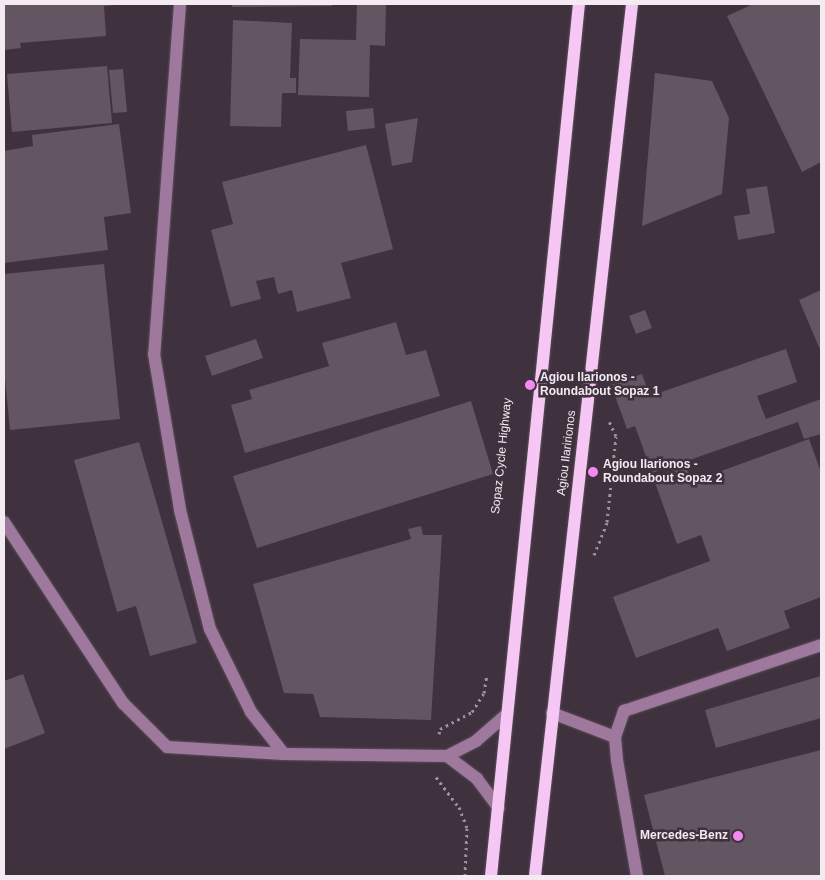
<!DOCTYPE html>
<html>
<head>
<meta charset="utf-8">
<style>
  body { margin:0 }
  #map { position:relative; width:825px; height:880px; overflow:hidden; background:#3f323e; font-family:Helvetica,sans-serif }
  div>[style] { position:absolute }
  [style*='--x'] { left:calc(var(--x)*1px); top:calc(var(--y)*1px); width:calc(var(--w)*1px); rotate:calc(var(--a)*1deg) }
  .building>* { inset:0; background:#635562 }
  .path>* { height:3px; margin-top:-1.5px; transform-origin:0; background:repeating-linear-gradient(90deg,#9d929c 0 2.5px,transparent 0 6.5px) }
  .roads { filter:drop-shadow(0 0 1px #5c4f5b) drop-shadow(0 0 1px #5c4f5b) }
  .minor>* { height:12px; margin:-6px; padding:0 6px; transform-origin:6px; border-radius:6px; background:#9f799d }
  .major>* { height:12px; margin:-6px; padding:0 6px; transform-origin:6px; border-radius:6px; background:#f6c7f4 }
  .dots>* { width:14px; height:14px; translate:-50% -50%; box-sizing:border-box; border:2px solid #3f323e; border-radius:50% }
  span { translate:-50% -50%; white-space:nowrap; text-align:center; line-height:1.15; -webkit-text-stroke:5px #3f323e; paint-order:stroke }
  .poi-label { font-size:12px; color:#f3eaf2; font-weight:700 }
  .left { translate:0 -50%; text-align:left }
  .right { translate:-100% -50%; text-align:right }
  .street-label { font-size:12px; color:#f3eaf2 }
  .frame { position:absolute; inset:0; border:5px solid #f3eaf2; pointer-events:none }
</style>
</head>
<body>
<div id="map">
  <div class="building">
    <i style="clip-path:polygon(4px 4px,115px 4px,115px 5px,104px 6px,106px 36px,20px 43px,21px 48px,4px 50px)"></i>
    <i style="clip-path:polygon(232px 4px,332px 4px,332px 6px,232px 7px)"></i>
    <i style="clip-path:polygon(357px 4px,386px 4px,385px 46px,370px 45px,369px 97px,298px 95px,300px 39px,356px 40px)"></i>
    <i style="clip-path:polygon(753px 4px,821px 4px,821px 162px,802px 172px,727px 16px)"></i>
    <i style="clip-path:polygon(233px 20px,292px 23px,290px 78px,296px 78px,296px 93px,282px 93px,281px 127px,230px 126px)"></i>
    <i style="clip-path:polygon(107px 66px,112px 123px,12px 132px,7px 74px)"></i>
    <i style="clip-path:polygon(123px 69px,127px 112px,113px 113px,109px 70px)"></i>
    <i style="clip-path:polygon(655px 73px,712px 81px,729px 118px,722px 194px,642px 226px)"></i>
    <i style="clip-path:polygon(373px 108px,375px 128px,348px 131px,346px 111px)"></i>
    <i style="clip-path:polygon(418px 118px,412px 162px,392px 166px,385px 124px)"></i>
    <i style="clip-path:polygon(119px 124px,131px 213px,104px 217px,108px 250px,4px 263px,4px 151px,33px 146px,32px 135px)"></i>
    <i style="clip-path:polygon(366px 145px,393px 249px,341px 263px,351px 298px,297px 312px,292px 290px,278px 294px,274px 277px,256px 281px,261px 299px,231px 307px,211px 230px,233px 224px,222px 182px)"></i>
    <i style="clip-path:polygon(767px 186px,775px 233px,738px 240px,734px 216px,750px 214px,746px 189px)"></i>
    <i style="clip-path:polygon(104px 264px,120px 419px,10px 430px,4px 369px,4px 274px)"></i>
    <i style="clip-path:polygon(821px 290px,821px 352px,799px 300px)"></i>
    <i style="clip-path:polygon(645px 310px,652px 328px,636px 334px,629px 316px)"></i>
    <i style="clip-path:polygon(396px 322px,406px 355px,426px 350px,440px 396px,245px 453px,231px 405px,252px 399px,249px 390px,329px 366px,322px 343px)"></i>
    <i style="clip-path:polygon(256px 339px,263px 358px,212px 376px,205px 356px)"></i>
    <i style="clip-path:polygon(786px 349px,797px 382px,757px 396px,766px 419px,821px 399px,821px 434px,804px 439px,798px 422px,652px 473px,635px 426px,627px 429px,611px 385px,642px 374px,650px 396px)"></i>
    <i style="clip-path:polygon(471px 401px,493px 474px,257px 548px,233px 476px)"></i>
    <i style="clip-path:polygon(809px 439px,821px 472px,821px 597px,784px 611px,790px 628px,727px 651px,718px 628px,636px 658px,613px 597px,710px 561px,701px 535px,677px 544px,653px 477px,686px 466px,691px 482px)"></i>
    <i style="clip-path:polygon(139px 442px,197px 643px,150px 656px,136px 606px,117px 612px,74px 460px)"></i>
    <i style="clip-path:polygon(421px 526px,423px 535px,442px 535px,431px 720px,320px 717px,313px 694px,284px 693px,253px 584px,411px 539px,408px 529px)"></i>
    <i style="clip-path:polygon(23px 674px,45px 733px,4px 749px,4px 681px)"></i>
    <i style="clip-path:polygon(821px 676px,821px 718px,716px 748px,705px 710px)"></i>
    <i style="clip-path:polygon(821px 750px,821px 876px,665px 876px,644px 795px)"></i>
  </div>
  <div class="path">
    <i style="--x:594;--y:555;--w:35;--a:-68"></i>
    <i style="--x:607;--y:522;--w:86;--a:-84"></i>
    <i style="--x:616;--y:436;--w:17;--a:-115"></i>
    <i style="--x:439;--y:734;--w:5;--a:-79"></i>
    <i style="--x:440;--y:729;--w:36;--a:-28"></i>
    <i style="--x:472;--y:712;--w:22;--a:-58"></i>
    <i style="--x:484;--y:693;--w:19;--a:-81"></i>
    <i style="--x:436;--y:777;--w:38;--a:53"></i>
    <i style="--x:459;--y:807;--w:22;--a:69"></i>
    <i style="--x:467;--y:828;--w:48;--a:92.4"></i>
  </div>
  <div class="roads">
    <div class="minor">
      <i style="--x:180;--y:4;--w:351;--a:94.2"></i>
      <i style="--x:154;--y:354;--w:158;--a:80.5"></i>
      <i style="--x:180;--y:510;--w:123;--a:75.9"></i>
      <i style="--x:210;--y:629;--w:93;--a:63.7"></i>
      <i style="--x:251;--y:712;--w:53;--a:51.8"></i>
      <i style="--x:4;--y:522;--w:217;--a:56.7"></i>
      <i style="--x:123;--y:703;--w:62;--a:45"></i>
      <i style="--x:167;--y:747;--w:117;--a:3.4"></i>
      <i style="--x:284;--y:754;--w:163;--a:0.7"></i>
      <i style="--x:447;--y:756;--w:33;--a:-27"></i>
      <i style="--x:476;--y:741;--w:38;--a:-41"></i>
      <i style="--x:552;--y:713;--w:67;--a:20.9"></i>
      <i style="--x:447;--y:756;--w:38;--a:37"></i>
      <i style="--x:477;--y:779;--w:36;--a:53"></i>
      <i style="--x:637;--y:876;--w:118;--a:-99.8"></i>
      <i style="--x:617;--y:760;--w:23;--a:-95"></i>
      <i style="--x:615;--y:737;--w:28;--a:-71"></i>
      <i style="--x:624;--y:711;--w:208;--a:-18.5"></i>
    </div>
    <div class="major">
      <i style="--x:491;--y:876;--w:876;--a:-84.24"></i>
      <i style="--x:535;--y:876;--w:877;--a:-83.65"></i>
    </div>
  </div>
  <div class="dots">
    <i style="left:530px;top:385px;background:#f389f1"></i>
    <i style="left:593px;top:472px;background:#f389f1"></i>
    <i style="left:738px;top:836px;background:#f389f1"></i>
  </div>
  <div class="poi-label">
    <span class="left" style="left:540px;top:385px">Agiou Ilarionos -<br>Roundabout Sopaz 1</span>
    <span class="left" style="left:603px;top:472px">Agiou Ilarionos -<br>Roundabout Sopaz 2</span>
    <span class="right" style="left:728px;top:836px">Mercedes-Benz</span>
  </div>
  <div class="street-label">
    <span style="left:567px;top:453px;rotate:-83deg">Agiou Ilaririonos</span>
    <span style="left:502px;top:456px;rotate:-84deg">Sopaz Cycle Highway</span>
  </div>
  <div class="frame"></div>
</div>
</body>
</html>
